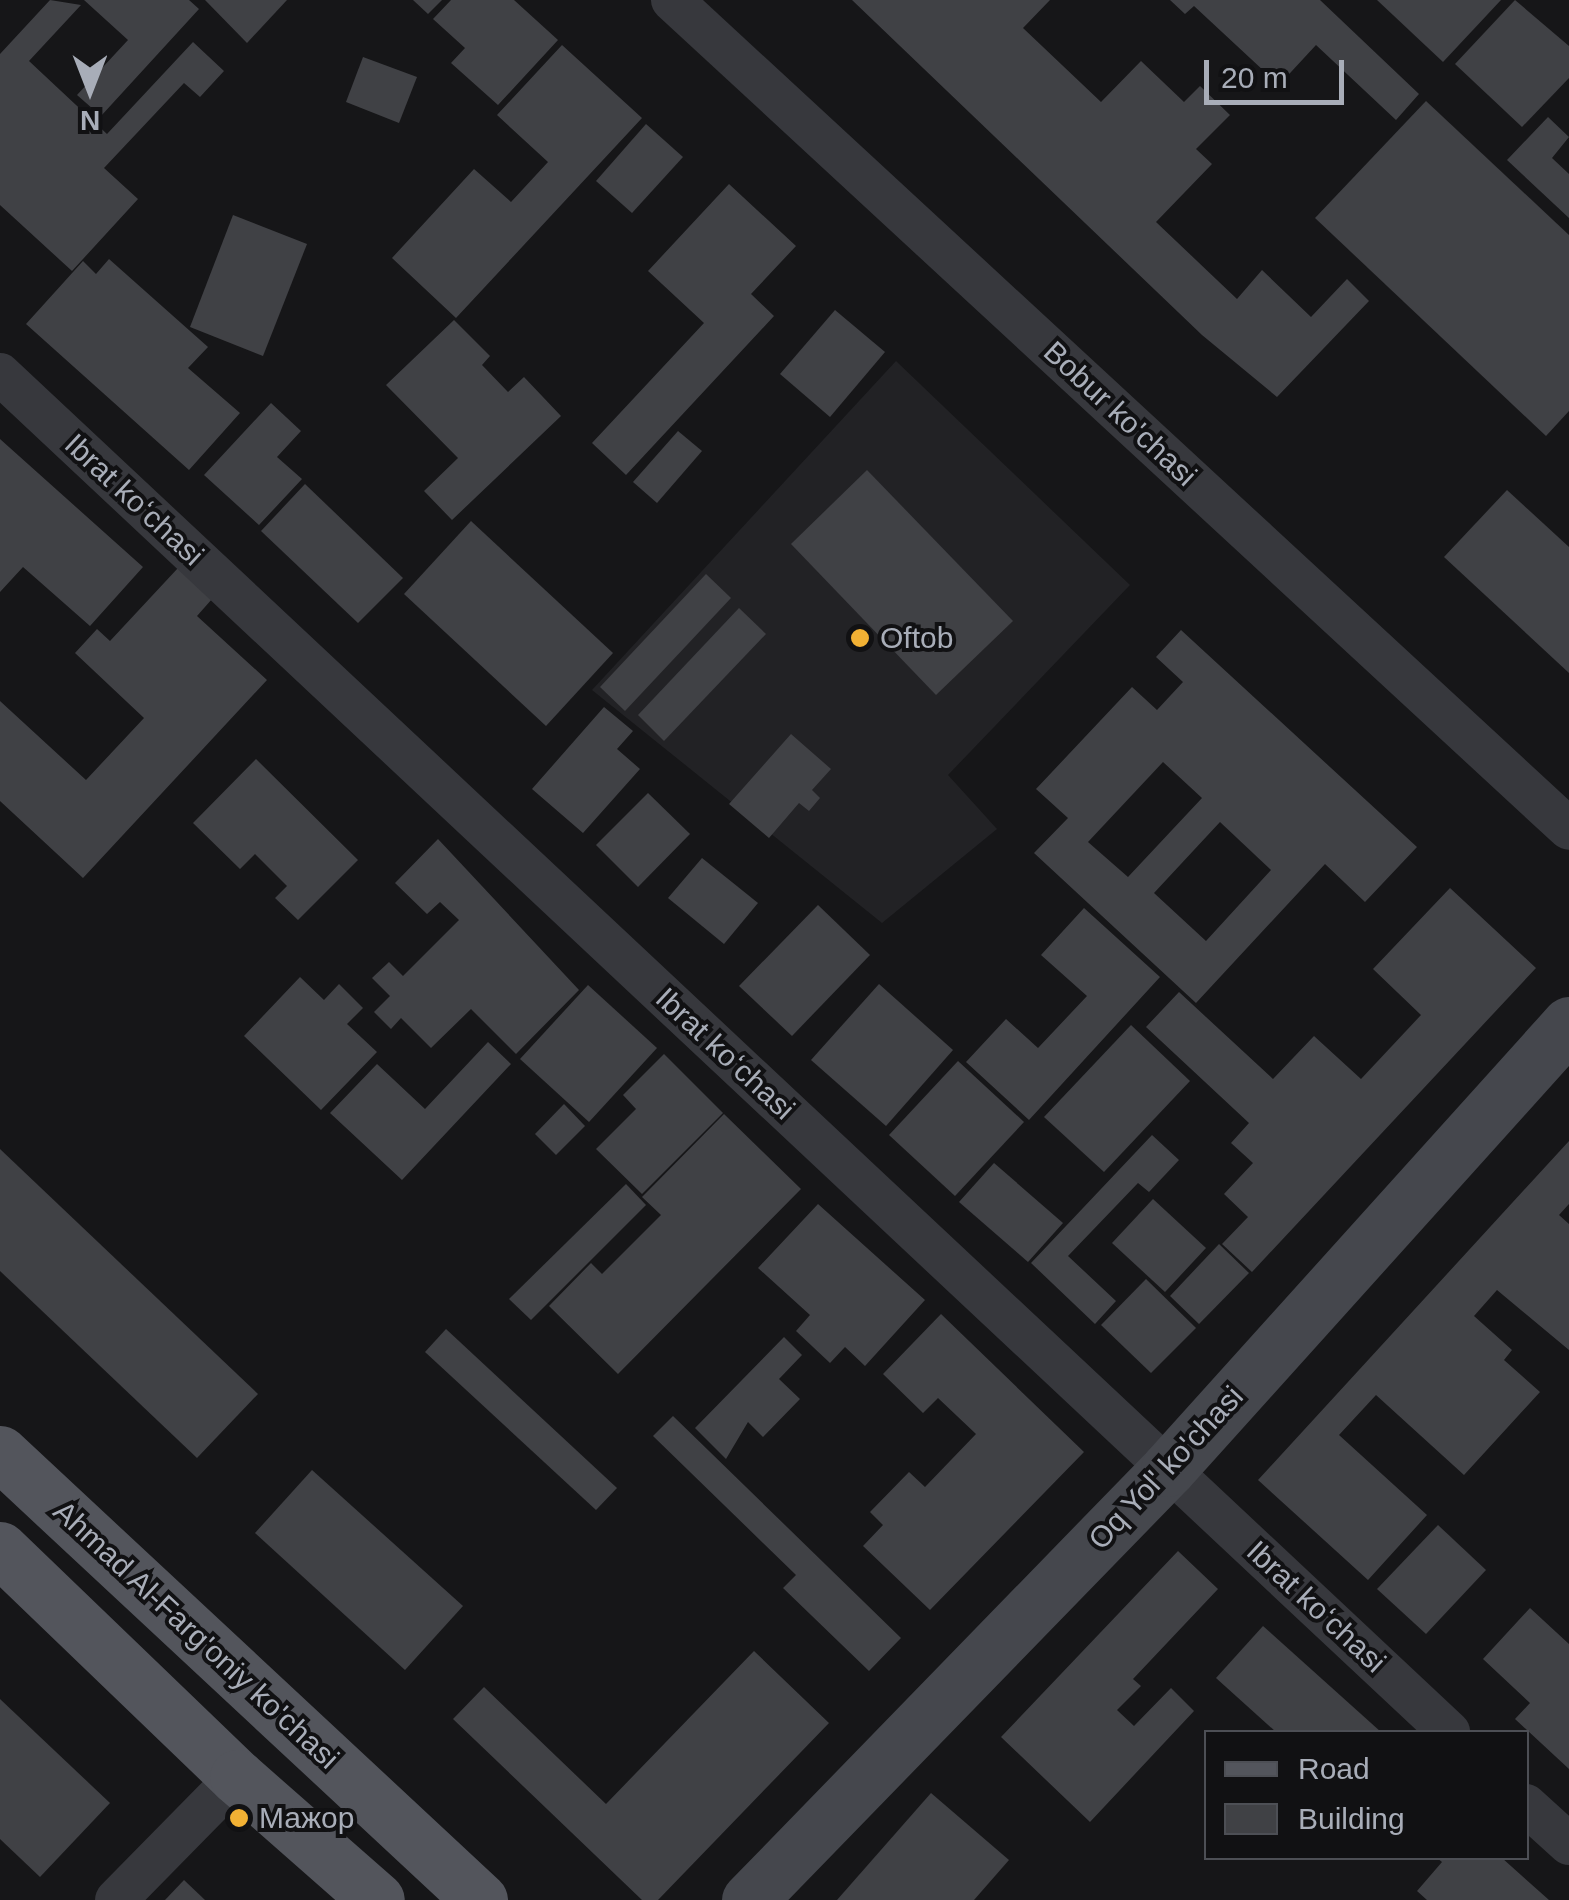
<!DOCTYPE html>
<html>
<head>
<meta charset="utf-8">
<style>
  body { margin:0 }
  #map { position:relative; width:1569px; height:1900px; overflow:hidden; background:#161618; font-family:Arial,sans-serif }
  div>[style] { position:absolute }
  [style*='--x'] { left:calc(var(--x)*1px); top:calc(var(--y)*1px); width:calc(var(--w)*1px); rotate:calc(var(--a)*1deg) }
  .built>* { inset:0; background:#222225 }
  .building>* { inset:0; background:#404145 }
  .street>* { height:42px; margin:-21px; padding:0 21px; transform-origin:21px; border-radius:21px; background:#37383d }
  .secondary>* { height:55px; margin:-27.5px; padding:0 27.5px; transform-origin:27.5px; border-radius:27.5px; background:#45474d }
  .primary>* { height:55px; margin:-27.5px; padding:0 27.5px; transform-origin:27.5px; border-radius:27.5px; background:#53555c }
  .dots>* { width:28px; height:28px; translate:-50% -50%; box-sizing:border-box; border:5px solid #111113; border-radius:50% }
  span { translate:-50% -50%; white-space:nowrap; text-align:center; line-height:1.15; -webkit-text-stroke:8px #111113; paint-order:stroke }
  .street-label { font-size:30px; color:#a8adb8 }
  .poi-label { font-size:30px; color:#a8adb8 }
  .left { translate:0 -50%; text-align:left }
  .legend { position:absolute; left:1204px; top:1730px; width:325px; height:130px; box-sizing:border-box; background:#111113; border:2px solid #4d4f55; margin:0; padding:12px 18px; list-style:none; font-size:30px; color:#a8adb8 }
  .legend li { display:flex; align-items:center; gap:20px; height:50px }
  .legend b { width:50px; border:2px solid #4d4f55 }
  .north { position:absolute; left:40px; top:40px; width:100px; height:100px; -webkit-text-stroke:8px #111113; paint-order:stroke; rotate:180deg; font-size:28px; font-weight:700; line-height:40px; text-align:center; color:#a8adb8 }
  .north::after { content:''; display:block; margin:auto; width:35px; height:45px; background:#a8adb8; clip-path:polygon(50% 0,100% 100%,50% 72%,0 100%) }
  .scale { position:absolute; left:1204px; top:60px; width:140px; height:45px; box-sizing:border-box; border:5px solid #a8adb8; border-top:0; padding-left:12px; font-size:30px; line-height:35px; white-space:nowrap; color:#a8adb8; -webkit-text-stroke:8px #111113; paint-order:stroke }
</style>
</head>
<body>
<div id="map">
  <div class="built">
    <i style="clip-path:polygon(896px 361px,1130px 585px,948px 775px,997px 829px,882px 923px,592px 690px)"></i>
  </div>
  <div class="building">
    <i style="clip-path:polygon(50px 0,81px 5px,29px 61px,107px 134px,193px 42px,224px 71px,200px 97px,184px 83px,104px 168px,138px 199px,72px 271px,0 205px,0 54px)"></i>
    <i style="clip-path:polygon(84px 0,189px 0,199px 9px,101px 116px,77px 95px,128px 40px)"></i>
    <i style="clip-path:polygon(205px 0,287px 0,247px 43px)"></i>
    <i style="clip-path:polygon(413px 0,442px 0,428px 14px)"></i>
    <i style="clip-path:polygon(451px 0,514px 0,558px 40px,498px 105px,451px 63px,465px 48px,433px 19px)"></i>
    <i style="clip-path:polygon(852px 0,1050px 0,1023px 28px,1101px 102px,1141px 61px,1184px 102px,1200px 86px,1230px 115px,1196px 149px,1212px 164px,1156px 222px,1237px 299px,1262px 270px,1311px 317px,1347px 279px,1369px 301px,1277px 397px,1202px 335px)"></i>
    <i style="clip-path:polygon(1170px 0,1320px 0,1419px 94px,1396px 120px,1316px 45px,1279px 85px,1194px 6px,1185px 14px)"></i>
    <i style="clip-path:polygon(1377px 0,1501px 0,1443px 62px)"></i>
    <i style="clip-path:polygon(1515px 0,1569px 46px,1569px 78px,1522px 127px,1455px 64px)"></i>
    <i style="clip-path:polygon(562px 45px,642px 118px,456px 318px,392px 258px,474px 169px,511px 202px,548px 162px,497px 115px)"></i>
    <i style="clip-path:polygon(363px 57px,417px 77px,399px 123px,346px 102px)"></i>
    <i style="clip-path:polygon(1426px 101px,1569px 235px,1569px 411px,1546px 436px,1315px 218px)"></i>
    <i style="clip-path:polygon(1548px 117px,1569px 137px,1552px 158px,1569px 174px,1569px 218px,1507px 160px)"></i>
    <i style="clip-path:polygon(646px 124px,683px 157px,632px 213px,596px 181px)"></i>
    <i style="clip-path:polygon(729px 184px,796px 246px,751px 294px,774px 316px,626px 475px,592px 443px,704px 323px,648px 271px)"></i>
    <i style="clip-path:polygon(233px 215px,307px 244px,263px 356px,190px 327px)"></i>
    <i style="clip-path:polygon(109px 259px,208px 347px,188px 368px,240px 413px,189px 470px,26px 324px,83px 261px,96px 274px)"></i>
    <i style="clip-path:polygon(835px 310px,885px 352px,830px 417px,780px 374px)"></i>
    <i style="clip-path:polygon(454px 320px,490px 356px,482px 365px,508px 392px,524px 377px,561px 416px,452px 520px,424px 491px,458px 458px,386px 385px)"></i>
    <i style="clip-path:polygon(271px 403px,301px 431px,277px 457px,302px 479px,259px 525px,204px 475px)"></i>
    <i style="clip-path:polygon(678px 431px,702px 451px,657px 503px,633px 482px)"></i>
    <i style="clip-path:polygon(0 439px,143px 567px,90px 626px,23px 567px,0 592px)"></i>
    <i style="clip-path:polygon(867px 470px,1013px 621px,936px 695px,791px 544px)"></i>
    <i style="clip-path:polygon(305px 484px,403px 578px,358px 623px,261px 531px)"></i>
    <i style="clip-path:polygon(1507px 490px,1569px 547px,1569px 673px,1444px 557px)"></i>
    <i style="clip-path:polygon(471px 521px,613px 653px,546px 726px,404px 594px)"></i>
    <i style="clip-path:polygon(178px 568px,212px 599px,197px 616px,267px 680px,83px 878px,0 801px,0 701px,86px 780px,144px 718px,75px 653px,97px 629px,110px 641px)"></i>
    <i style="clip-path:polygon(706px 574px,731px 598px,625px 711px,600px 687px)"></i>
    <i style="clip-path:polygon(739px 608px,766px 634px,664px 741px,638px 715px)"></i>
    <i style="clip-path:polygon(evenodd,1181px 630px,1417px 847px,1365px 902px,1325px 864px,1196px 1003px,1034px 853px,1068px 818px,1036px 789px,1132px 687px,1157px 710px,1183px 682px,1156px 657px,1181px 630px,1163px 762px,1202px 798px,1128px 877px,1088px 842px,1163px 762px,1181px 630px,1220px 822px,1271px 870px,1206px 941px,1154px 893px,1220px 822px)"></i>
    <i style="clip-path:polygon(604px 707px,633px 731px,617px 749px,640px 769px,583px 833px,532px 789px)"></i>
    <i style="clip-path:polygon(791px 734px,831px 769px,812px 790px,820px 798px,809px 811px,799px 803px,769px 838px,729px 804px)"></i>
    <i style="clip-path:polygon(256px 759px,358px 860px,298px 920px,275px 898px,287px 886px,255px 854px,240px 869px,193px 823px)"></i>
    <i style="clip-path:polygon(648px 793px,690px 834px,638px 887px,596px 845px)"></i>
    <i style="clip-path:polygon(438px 839px,579px 990px,516px 1054px,471px 1009px,431px 1048px,401px 1018px,391px 1029px,374px 1012px,390px 996px,372px 978px,389px 962px,403px 976px,459px 920px,440px 902px,427px 914px,395px 883px)"></i>
    <i style="clip-path:polygon(702px 858px,758px 903px,724px 944px,668px 898px)"></i>
    <i style="clip-path:polygon(1450px 888px,1536px 968px,1252px 1272px,1222px 1244px,1248px 1217px,1224px 1194px,1253px 1163px,1231px 1143px,1249px 1123px,1146px 1027px,1179px 992px,1273px 1079px,1314px 1036px,1361px 1079px,1421px 1015px,1373px 969px)"></i>
    <i style="clip-path:polygon(818px 905px,870px 955px,792px 1036px,739px 986px)"></i>
    <i style="clip-path:polygon(1084px 908px,1160px 977px,1029px 1120px,966px 1062px,1006px 1019px,1038px 1048px,1087px 996px,1041px 955px)"></i>
    <i style="clip-path:polygon(300px 977px,324px 1000px,339px 984px,363px 1008px,347px 1024px,377px 1052px,321px 1110px,244px 1036px)"></i>
    <i style="clip-path:polygon(879px 984px,953px 1050px,886px 1126px,811px 1060px)"></i>
    <i style="clip-path:polygon(588px 985px,657px 1048px,589px 1122px,520px 1059px)"></i>
    <i style="clip-path:polygon(1131px 1025px,1190px 1081px,1104px 1172px,1044px 1117px)"></i>
    <i style="clip-path:polygon(488px 1042px,511px 1064px,402px 1180px,330px 1113px,377px 1064px,425px 1109px)"></i>
    <i style="clip-path:polygon(664px 1054px,723px 1113px,642px 1194px,596px 1149px,636px 1109px,623px 1095px)"></i>
    <i style="clip-path:polygon(958px 1061px,1024px 1122px,955px 1196px,889px 1135px)"></i>
    <i style="clip-path:polygon(564px 1104px,585px 1126px,556px 1155px,535px 1134px)"></i>
    <i style="clip-path:polygon(724px 1114px,801px 1189px,618px 1374px,549px 1306px,591px 1263px,602px 1274px,661px 1215px,642px 1197px)"></i>
    <i style="clip-path:polygon(1152px 1135px,1179px 1160px,1149px 1192px,1138px 1183px,1068px 1256px,1116px 1301px,1095px 1324px,1031px 1263px)"></i>
    <i style="clip-path:polygon(1569px 1141px,1569px 1204px,1559px 1215px,1569px 1224px,1569px 1350px,1497px 1290px,1474px 1316px,1512px 1350px,1504px 1360px,1540px 1392px,1464px 1475px,1376px 1395px,1339px 1435px,1427px 1515px,1368px 1580px,1258px 1480px)"></i>
    <i style="clip-path:polygon(0 1149px,258px 1394px,197px 1458px,0 1271px)"></i>
    <i style="clip-path:polygon(994px 1163px,1063px 1223px,1028px 1262px,959px 1202px)"></i>
    <i style="clip-path:polygon(626px 1184px,646px 1205px,531px 1320px,509px 1299px)"></i>
    <i style="clip-path:polygon(1153px 1199px,1206px 1248px,1165px 1292px,1112px 1243px)"></i>
    <i style="clip-path:polygon(818px 1204px,925px 1300px,865px 1366px,845px 1347px,830px 1363px,796px 1331px,810px 1315px,758px 1268px)"></i>
    <i style="clip-path:polygon(1219px 1244px,1249px 1273px,1199px 1324px,1170px 1296px)"></i>
    <i style="clip-path:polygon(1146px 1279px,1196px 1328px,1151px 1373px,1101px 1325px)"></i>
    <i style="clip-path:polygon(941px 1314px,1084px 1452px,930px 1610px,863px 1546px,883px 1525px,870px 1512px,909px 1472px,925px 1487px,976px 1434px,938px 1398px,923px 1413px,883px 1374px)"></i>
    <i style="clip-path:polygon(446px 1329px,617px 1488px,596px 1510px,425px 1352px)"></i>
    <i style="clip-path:polygon(784px 1337px,802px 1355px,779px 1379px,800px 1399px,763px 1437px,748px 1422px,726px 1459px,695px 1428px)"></i>
    <i style="clip-path:polygon(673px 1416px,901px 1638px,869px 1671px,783px 1588px,796px 1575px,653px 1436px)"></i>
    <i style="clip-path:polygon(312px 1470px,463px 1606px,405px 1670px,255px 1533px)"></i>
    <i style="clip-path:polygon(1438px 1525px,1486px 1570px,1426px 1634px,1377px 1589px)"></i>
    <i style="clip-path:polygon(1178px 1551px,1218px 1589px,1133px 1679px,1141px 1686px,1117px 1710px,1134px 1726px,1171px 1688px,1194px 1711px,1090px 1822px,1001px 1737px)"></i>
    <i style="clip-path:polygon(1530px 1608px,1569px 1644px,1569px 1769px,1515px 1719px,1530px 1703px,1483px 1659px)"></i>
    <i style="clip-path:polygon(1263px 1626px,1381px 1732px,1276px 1732px,1216px 1678px)"></i>
    <i style="clip-path:polygon(754px 1651px,829px 1723px,658px 1900px,642px 1900px,453px 1719px,484px 1687px,606px 1804px)"></i>
    <i style="clip-path:polygon(0 1699px,110px 1803px,40px 1877px,0 1839px)"></i>
    <i style="clip-path:polygon(931px 1793px,1009px 1860px,974px 1900px,837px 1900px)"></i>
    <i style="clip-path:polygon(1437px 1858px,1502px 1858px,1549px 1900px,1427px 1900px,1417px 1891px,1442px 1862px)"></i>
    <i style="clip-path:polygon(184px 1880px,205px 1900px,165px 1900px)"></i>
  </div>
  <div class="street">
    <i style="--x:672;--y:0;--w:1221;--a:42.74"></i>
    <i style="--x:0;--y:374;--w:1986;--a:43.14"></i>
    <i style="--x:1526;--y:1805;--w:58;--a:42.2"></i>
    <i style="--x:116;--y:1900;--w:173;--a:-45.5"></i>
  </div>
  <div class="secondary">
    <i style="--x:749;--y:1900;--w:601;--a:-45.81"></i>
    <i style="--x:1168;--y:1469;--w:599;--a:-47.98"></i>
  </div>
  <div class="primary">
    <i style="--x:0;--y:1453;--w:656;--a:42.96"></i>
    <i style="--x:0;--y:1549;--w:329;--a:43.9"></i>
    <i style="--x:237;--y:1777;--w:186;--a:41.3"></i>
  </div>
  <div class="dots">
    <i style="left:860px;top:638px;background:#f2b134"></i>
    <i style="left:239px;top:1818px;background:#f2b134"></i>
  </div>
  <div class="street-label">
    <span style="left:1120px;top:414px;rotate:43deg">Bobur ko'chasi</span>
    <span style="left:134px;top:500px;rotate:43deg">Ibrat koʻchasi</span>
    <span style="left:725px;top:1054px;rotate:43deg">Ibrat koʻchasi</span>
    <span style="left:1166px;top:1468px;rotate:-47deg">Oq Yol' ko'chasi</span>
    <span style="left:1316px;top:1607px;rotate:43deg">Ibrat koʻchasi</span>
    <span style="left:196px;top:1635px;rotate:43deg">Ahmad Al-Farg'oniy ko'chasi</span>
  </div>
  <div class="poi-label">
    <span class="left" style="left:880px;top:638px">Oftob</span>
    <span class="left" style="left:259px;top:1818px">Мажор</span>
  </div>
  <ul class="legend">
  <li><b style="height:12px;background:#53555c"></b>Road</li>
  <li><b style="height:28px;background:#404145"></b>Building</li>
  </ul>
  <div class="north">N</div>
  <div class="scale">20 m</div>
</div>
</body>
</html>
